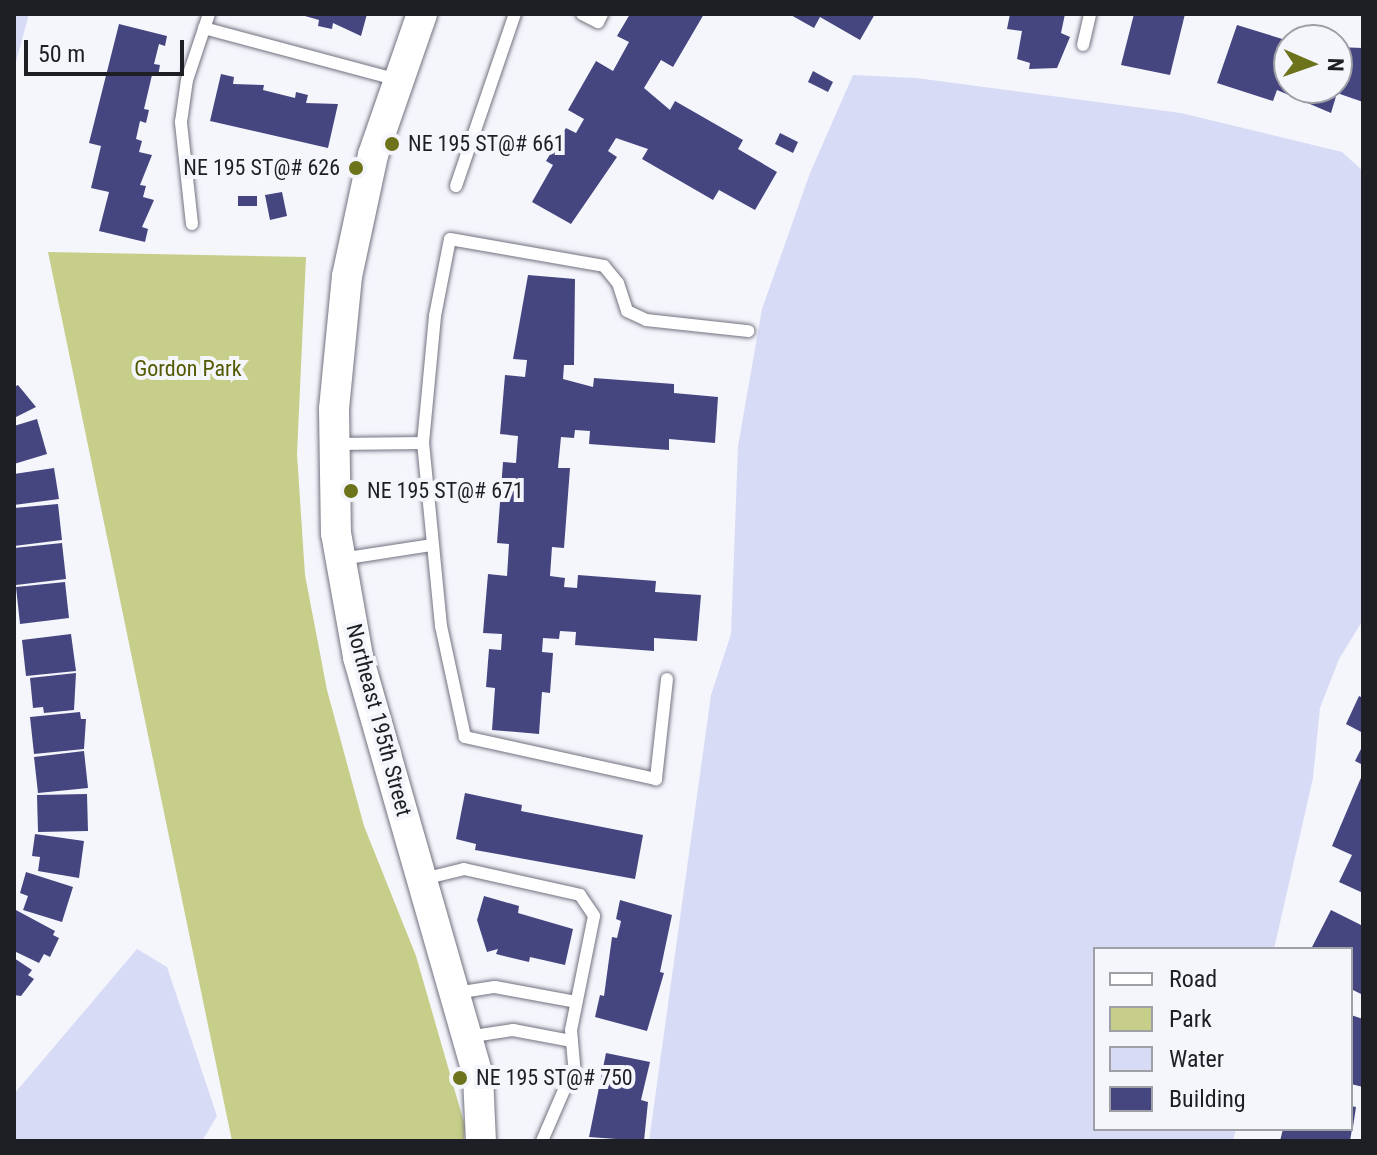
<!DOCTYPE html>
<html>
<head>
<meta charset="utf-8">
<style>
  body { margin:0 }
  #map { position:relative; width:1377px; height:1155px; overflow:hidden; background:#f5f6fc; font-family:"Roboto Condensed",sans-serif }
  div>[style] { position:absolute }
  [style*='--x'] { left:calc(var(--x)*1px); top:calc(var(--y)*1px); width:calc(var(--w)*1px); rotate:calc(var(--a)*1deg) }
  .green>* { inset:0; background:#c6ce89 }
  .water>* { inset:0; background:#d8dbf6 }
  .building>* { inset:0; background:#454680 }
  .roads { filter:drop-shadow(0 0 2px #717280) drop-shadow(0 0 2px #717280) }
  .service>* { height:12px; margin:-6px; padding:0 6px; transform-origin:6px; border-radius:6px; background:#fff }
  .tertiary>* { height:30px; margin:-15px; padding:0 15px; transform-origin:15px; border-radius:15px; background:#fff }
  .dots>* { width:22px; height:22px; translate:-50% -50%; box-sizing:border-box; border:4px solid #f5f6fc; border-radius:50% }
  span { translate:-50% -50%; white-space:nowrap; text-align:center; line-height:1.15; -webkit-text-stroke:8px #f5f6fc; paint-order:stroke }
  .poi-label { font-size:22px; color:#1e1f25 }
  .left { translate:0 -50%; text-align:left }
  .right { translate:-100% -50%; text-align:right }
  .park-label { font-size:22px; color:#545a04 }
  .street-label { font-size:22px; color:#1e1f25 }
  .frame { position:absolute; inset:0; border:16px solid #1e1f25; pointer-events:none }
  .legend { position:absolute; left:1093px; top:947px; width:260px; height:184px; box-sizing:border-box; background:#f5f6fc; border:2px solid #9fa0a6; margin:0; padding:10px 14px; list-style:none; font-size:24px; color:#1e1f25 }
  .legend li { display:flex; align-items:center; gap:16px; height:40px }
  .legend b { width:40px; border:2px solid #9fa0a6 }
  .north { position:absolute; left:1273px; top:24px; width:80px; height:80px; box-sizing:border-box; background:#f5f6fc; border:2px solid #9fa0a6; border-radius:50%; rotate:92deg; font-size:22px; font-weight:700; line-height:32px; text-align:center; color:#1e1f25 }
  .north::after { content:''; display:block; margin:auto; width:28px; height:36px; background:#6c731b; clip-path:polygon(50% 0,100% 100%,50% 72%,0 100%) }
  .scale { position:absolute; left:24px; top:40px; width:160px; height:36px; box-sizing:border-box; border:4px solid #1e1f25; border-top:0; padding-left:10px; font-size:24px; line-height:28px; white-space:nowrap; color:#1e1f25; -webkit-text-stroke:6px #f5f6fc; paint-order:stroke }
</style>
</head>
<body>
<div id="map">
  <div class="green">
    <i style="clip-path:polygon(48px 252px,306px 257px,297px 454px,305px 575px,327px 690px,364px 826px,416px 956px,465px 1126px,464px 1141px,232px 1141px)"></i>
  </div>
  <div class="water">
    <i style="clip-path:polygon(14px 14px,29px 14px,14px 69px)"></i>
    <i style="clip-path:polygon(853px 75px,916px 78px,1181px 113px,1342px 152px,1363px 171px,1363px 620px,1339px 659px,1320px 708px,1313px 778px,1274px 949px,1095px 949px,1095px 1129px,1236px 1129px,1233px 1141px,649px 1141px,711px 695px,731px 634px,738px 446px,762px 309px,810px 173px)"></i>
    <i style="clip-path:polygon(137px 949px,167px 967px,217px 1116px,202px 1141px,14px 1141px,14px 1094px)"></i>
  </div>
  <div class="building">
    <i style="clip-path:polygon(298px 14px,367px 14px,361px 36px,333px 23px,332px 29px,318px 26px,319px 20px)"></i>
    <i style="clip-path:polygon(630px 14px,704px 14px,673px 67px,661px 60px,644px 88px,670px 110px,675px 101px,743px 140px,738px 149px,777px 172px,755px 210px,719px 190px,713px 200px,642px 159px,648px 149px,616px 138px,608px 151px,617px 157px,571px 224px,532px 202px,553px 165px,546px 161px,566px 128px,576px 133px,584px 119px,568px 110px,596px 61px,613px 71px,629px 42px,617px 36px)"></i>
    <i style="clip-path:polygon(789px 14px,875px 14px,860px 40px,820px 17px,814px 28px)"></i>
    <i style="clip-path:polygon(1010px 14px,1065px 14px,1061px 33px,1070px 37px,1057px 68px,1029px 69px,1030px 63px,1017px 59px,1022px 31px,1007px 29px)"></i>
    <i style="clip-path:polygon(1134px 14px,1185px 14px,1170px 75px,1121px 65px)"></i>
    <i style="clip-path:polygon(119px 24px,167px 36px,165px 46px,159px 44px,154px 64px,160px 65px,158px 76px,152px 75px,144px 109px,149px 110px,146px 123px,140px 121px,136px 139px,142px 141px,139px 152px,152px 155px,140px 185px,146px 186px,143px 197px,154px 200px,142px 227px,148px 229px,145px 242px,99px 231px,109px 192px,91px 188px,101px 146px,89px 143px)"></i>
    <i style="clip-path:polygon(1237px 25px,1289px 41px,1289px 88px,1337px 88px,1337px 47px,1363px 48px,1363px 102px,1337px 93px,1331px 113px,1277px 90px,1273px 101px,1217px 83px)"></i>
    <i style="clip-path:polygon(813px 71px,833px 82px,828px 92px,808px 82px)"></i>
    <i style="clip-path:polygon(221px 74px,234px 77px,233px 84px,264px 85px,263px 90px,295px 98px,296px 92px,308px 95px,306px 103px,338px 104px,328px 148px,210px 121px)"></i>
    <i style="clip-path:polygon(780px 133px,798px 142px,793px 153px,775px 144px)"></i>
    <i style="clip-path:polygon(282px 192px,287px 216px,270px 220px,265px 195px)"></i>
    <i style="clip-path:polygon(238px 196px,257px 196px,257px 206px,238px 206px)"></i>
    <i style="clip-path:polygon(528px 275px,575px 279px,574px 365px,564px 365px,563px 379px,593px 387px,594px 378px,674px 384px,674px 393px,718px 397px,715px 443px,669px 439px,669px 450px,589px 444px,590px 431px,575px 430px,574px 438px,561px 437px,558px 468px,570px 468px,564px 548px,552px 547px,550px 576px,565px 578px,564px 587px,577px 588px,578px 575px,656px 581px,655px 592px,701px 595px,697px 641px,654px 638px,654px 651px,575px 645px,576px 632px,560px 631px,559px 639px,543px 638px,542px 652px,553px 653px,550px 693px,542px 692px,539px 734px,492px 730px,495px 688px,486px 687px,489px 649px,501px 650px,502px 634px,483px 633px,488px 574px,507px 576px,509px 544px,497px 543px,503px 462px,516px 463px,518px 436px,500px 434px,505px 375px,525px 377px,527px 360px,513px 359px)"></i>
    <i style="clip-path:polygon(18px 385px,36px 407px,14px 418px,14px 387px)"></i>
    <i style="clip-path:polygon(37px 419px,47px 454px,14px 464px,14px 426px)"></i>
    <i style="clip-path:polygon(54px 468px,59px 499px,14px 505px,14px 474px)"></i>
    <i style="clip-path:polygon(58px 504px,62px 540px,14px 546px,14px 508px)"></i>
    <i style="clip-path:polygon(62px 543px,66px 579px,16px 585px,14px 548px)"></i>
    <i style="clip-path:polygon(65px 582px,69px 618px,20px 624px,16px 587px)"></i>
    <i style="clip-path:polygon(71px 634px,76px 671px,26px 676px,22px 640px)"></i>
    <i style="clip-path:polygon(76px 673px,74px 710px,44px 713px,43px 707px,33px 708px,30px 678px)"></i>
    <i style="clip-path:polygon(1359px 696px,1363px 698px,1363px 733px,1346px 724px)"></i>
    <i style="clip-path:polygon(80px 712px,81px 719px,86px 719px,84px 749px,34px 754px,30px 717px)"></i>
    <i style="clip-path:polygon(1363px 745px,1363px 765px,1355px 761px)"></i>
    <i style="clip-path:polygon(84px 751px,88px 788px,38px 793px,34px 757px)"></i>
    <i style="clip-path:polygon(1363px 773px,1363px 893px,1339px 882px,1352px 855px,1332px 846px)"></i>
    <i style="clip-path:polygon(465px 793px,522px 805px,521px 811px,643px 835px,635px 879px,475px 850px,476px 844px,456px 839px)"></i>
    <i style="clip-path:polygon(87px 794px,88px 831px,38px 832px,37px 795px)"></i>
    <i style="clip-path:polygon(35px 834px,84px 841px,79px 878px,38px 871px,40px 857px,32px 856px)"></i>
    <i style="clip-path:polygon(26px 872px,73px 887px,62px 922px,23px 910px,28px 896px,20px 893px)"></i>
    <i style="clip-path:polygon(484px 896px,519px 906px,518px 913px,573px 929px,565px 965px,530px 957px,529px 962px,496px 954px,498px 949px,487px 952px,477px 920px)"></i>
    <i style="clip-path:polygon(620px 900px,672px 915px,660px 972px,664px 973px,647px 1031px,595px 1017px,600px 995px,604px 996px,612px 937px,617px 938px,621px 921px,616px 919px)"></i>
    <i style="clip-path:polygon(14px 909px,55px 931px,53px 935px,59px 938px,50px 957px,44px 954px,39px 963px,14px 951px)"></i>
    <i style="clip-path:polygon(1331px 910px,1363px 926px,1363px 995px,1351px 989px,1351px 949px,1311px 949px)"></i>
    <i style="clip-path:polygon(14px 958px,32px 970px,28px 975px,34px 979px,21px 996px,14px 995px)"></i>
    <i style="clip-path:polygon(1351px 1015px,1363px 1019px,1363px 1087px,1351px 1084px)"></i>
    <i style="clip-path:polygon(606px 1053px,650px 1062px,641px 1100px,648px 1102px,644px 1141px,589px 1137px)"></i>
    <i style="clip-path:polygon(1351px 1106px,1356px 1107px,1353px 1127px,1351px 1127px)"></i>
    <i style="clip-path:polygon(1283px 1129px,1352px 1129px,1350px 1141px,1280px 1141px)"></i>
  </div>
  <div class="roads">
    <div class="service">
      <i style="--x:582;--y:14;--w:18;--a:27"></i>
      <i style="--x:598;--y:22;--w:9;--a:-63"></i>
      <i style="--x:204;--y:28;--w:201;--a:15"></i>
      <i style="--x:1083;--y:45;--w:32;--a:-77"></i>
      <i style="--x:456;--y:186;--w:182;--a:-71.1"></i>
      <i style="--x:192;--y:224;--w:103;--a:-96.2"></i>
      <i style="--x:181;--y:122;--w:42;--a:-81.9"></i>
      <i style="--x:187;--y:80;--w:70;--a:-71.6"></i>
      <i style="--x:335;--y:444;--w:88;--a:-0.7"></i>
      <i style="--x:341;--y:559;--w:91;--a:-8.8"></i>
      <i style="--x:667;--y:679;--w:101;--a:96.3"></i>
      <i style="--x:656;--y:779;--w:196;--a:-167.6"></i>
      <i style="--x:465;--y:737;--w:114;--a:-102.2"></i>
      <i style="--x:441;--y:626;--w:184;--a:-95.6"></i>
      <i style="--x:423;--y:443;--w:128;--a:-84.6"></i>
      <i style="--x:435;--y:316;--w:78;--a:-79"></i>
      <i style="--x:450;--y:239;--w:156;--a:9.9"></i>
      <i style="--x:604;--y:266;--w:22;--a:51"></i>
      <i style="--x:618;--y:283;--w:29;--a:72"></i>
      <i style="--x:627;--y:311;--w:21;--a:25"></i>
      <i style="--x:646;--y:320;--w:103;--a:6.2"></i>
      <i style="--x:423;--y:879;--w:42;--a:-13.7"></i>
      <i style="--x:464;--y:869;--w:119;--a:12.6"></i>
      <i style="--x:580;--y:895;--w:25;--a:56"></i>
      <i style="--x:594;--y:916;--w:116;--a:101.4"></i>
      <i style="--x:571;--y:1030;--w:37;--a:85"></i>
      <i style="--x:574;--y:1067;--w:81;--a:113.4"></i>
      <i style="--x:456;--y:993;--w:39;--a:-9"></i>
      <i style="--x:495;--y:987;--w:82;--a:10.5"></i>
      <i style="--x:467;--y:1037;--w:47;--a:-8.7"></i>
      <i style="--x:513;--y:1030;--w:60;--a:10.6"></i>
    </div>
    <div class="tertiary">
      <i style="--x:422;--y:14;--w:149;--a:109.2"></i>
      <i style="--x:373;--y:155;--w:124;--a:102.1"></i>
      <i style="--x:347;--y:276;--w:134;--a:95.6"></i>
      <i style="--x:334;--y:409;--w:124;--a:89.1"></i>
      <i style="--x:336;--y:533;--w:126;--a:79.9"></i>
      <i style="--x:358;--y:657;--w:436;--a:74"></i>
      <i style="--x:478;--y:1076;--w:65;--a:87.4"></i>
    </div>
  </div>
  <div class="dots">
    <i style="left:392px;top:144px;background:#6c731b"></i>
    <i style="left:356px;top:168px;background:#6c731b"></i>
    <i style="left:351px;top:491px;background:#6c731b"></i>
    <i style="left:460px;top:1078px;background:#6c731b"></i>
  </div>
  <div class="poi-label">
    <span class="left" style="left:408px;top:144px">NE 195 ST@# 661</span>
    <span class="right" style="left:340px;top:168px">NE 195 ST@# 626</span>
    <span class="left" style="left:367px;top:491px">NE 195 ST@# 671</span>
    <span class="left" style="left:476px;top:1078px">NE 195 ST@# 750</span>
  </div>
  <div class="park-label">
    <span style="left:188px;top:369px">Gordon Park</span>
  </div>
  <div class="street-label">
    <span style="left:379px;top:720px;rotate:75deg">Northeast 195th Street</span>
  </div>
  <div class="frame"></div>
  <ul class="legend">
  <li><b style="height:10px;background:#fff"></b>Road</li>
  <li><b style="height:22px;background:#c6ce89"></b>Park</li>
  <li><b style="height:22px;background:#d8dbf6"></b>Water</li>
  <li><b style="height:22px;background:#454680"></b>Building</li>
  </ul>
  <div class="north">N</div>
  <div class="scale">50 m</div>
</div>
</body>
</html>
